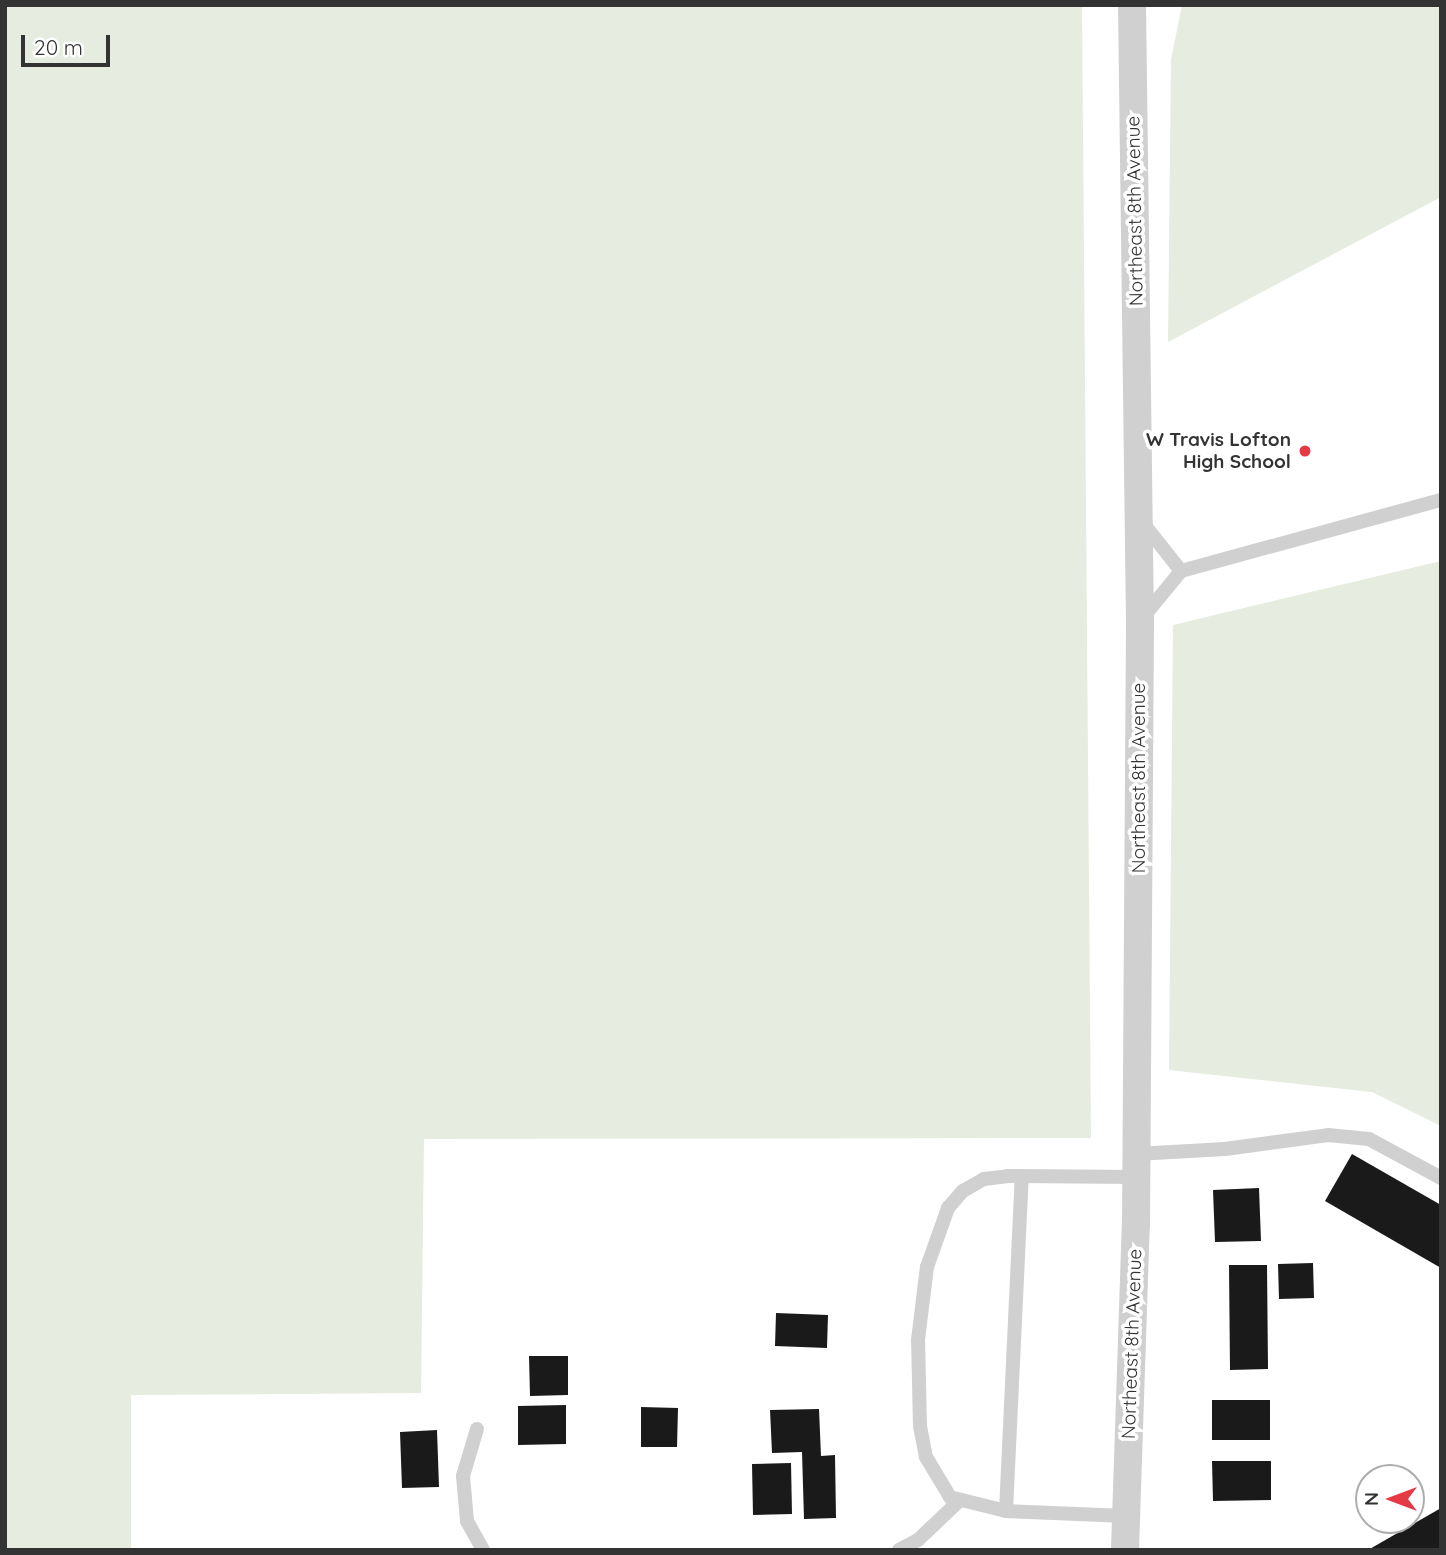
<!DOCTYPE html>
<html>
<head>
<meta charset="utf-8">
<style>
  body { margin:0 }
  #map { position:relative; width:1446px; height:1555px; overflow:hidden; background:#fff; font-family:Quicksand,sans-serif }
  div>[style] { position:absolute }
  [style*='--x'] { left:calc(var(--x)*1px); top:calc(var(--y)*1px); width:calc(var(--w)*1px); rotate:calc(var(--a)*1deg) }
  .green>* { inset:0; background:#e6ecdf }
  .building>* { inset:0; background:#1a1a1a }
  .service>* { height:14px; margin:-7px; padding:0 7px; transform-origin:7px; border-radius:7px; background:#d0d0d0 }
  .minor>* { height:28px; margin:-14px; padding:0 14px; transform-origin:14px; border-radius:14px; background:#d0d0d0 }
  .dots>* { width:19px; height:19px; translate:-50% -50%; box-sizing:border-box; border:4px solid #fff; border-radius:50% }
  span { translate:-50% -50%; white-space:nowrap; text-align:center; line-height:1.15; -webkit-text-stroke:7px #fff; paint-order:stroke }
  .street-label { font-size:19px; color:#333 }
  .poi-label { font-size:19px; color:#333; font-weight:700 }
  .right { translate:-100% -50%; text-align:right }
  .frame { position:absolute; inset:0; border:7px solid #333; pointer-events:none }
  .north { position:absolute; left:1355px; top:1464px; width:70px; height:70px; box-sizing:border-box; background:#fff; border:2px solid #adadad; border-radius:50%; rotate:270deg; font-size:19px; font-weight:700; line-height:28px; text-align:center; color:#333 }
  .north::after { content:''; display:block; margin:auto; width:24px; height:32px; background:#e63946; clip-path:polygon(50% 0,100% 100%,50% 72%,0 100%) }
  .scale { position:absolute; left:21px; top:35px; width:89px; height:32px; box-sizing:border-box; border:4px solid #333; border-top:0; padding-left:9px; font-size:21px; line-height:24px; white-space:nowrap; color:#333; -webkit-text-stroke:5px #fff; paint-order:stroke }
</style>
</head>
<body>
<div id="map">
  <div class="green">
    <i style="clip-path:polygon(5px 5px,1082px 5px,1091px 1138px,424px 1139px,421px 1393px,131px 1395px,131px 1550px,5px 1550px)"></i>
    <i style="clip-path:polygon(1182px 5px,1441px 5px,1441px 197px,1168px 342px,1171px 60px)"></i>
    <i style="clip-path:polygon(1441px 561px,1441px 1126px,1372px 1092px,1169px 1070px,1173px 625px)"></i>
  </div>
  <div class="building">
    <i style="clip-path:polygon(1352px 1154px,1441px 1205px,1441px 1268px,1325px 1201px)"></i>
    <i style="clip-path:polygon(1259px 1188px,1261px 1241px,1215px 1242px,1213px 1190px)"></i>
    <i style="clip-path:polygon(1313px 1263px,1314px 1298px,1279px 1299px,1278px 1264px)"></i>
    <i style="clip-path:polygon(1229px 1265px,1267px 1265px,1268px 1369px,1230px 1370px)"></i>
    <i style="clip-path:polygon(776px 1313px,828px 1315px,827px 1348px,775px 1346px)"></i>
    <i style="clip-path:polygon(529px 1356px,568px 1356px,568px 1395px,530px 1396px)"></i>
    <i style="clip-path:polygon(1212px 1400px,1270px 1400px,1270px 1440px,1212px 1440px)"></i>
    <i style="clip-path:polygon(566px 1405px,566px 1444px,518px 1445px,518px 1406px)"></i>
    <i style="clip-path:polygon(641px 1407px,678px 1408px,677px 1447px,641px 1447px)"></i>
    <i style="clip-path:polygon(819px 1409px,821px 1456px,835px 1455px,836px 1518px,804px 1519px,802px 1452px,772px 1453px,770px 1410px)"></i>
    <i style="clip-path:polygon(437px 1430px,439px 1487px,402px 1488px,400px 1432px)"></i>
    <i style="clip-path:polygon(1212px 1461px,1271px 1461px,1271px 1500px,1213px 1501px)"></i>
    <i style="clip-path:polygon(791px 1463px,792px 1514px,753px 1515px,752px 1464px)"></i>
    <i style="clip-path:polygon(1441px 1508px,1441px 1550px,1368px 1550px)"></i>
  </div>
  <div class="service">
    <i style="--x:1143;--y:523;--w:61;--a:51.6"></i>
    <i style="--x:1181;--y:571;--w:58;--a:129.4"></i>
    <i style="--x:1181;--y:571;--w:270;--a:-15.3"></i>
    <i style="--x:1136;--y:1154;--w:89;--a:-3.2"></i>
    <i style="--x:1225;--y:1149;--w:104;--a:-7.7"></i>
    <i style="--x:1328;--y:1135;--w:41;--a:5.6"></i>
    <i style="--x:1369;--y:1139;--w:82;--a:28.4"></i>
    <i style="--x:477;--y:1429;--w:49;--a:106.6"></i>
    <i style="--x:463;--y:1476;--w:45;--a:84.9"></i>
    <i style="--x:467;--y:1521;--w:33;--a:61"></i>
    <i style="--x:1006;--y:1511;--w:335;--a:-87.3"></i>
    <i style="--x:1126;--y:1516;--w:120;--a:-177.6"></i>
    <i style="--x:1006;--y:1511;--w:58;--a:-166"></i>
    <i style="--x:950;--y:1497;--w:47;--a:-121"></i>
    <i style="--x:926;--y:1457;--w:32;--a:-101"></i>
    <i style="--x:920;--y:1426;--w:86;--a:-91.3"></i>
    <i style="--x:918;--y:1340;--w:74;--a:-83"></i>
    <i style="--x:927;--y:1267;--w:63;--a:-70.4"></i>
    <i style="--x:948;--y:1208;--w:23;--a:-49"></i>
    <i style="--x:963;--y:1191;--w:24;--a:-30"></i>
    <i style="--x:984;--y:1179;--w:24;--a:-7"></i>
    <i style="--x:1008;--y:1176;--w:128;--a:0.4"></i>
    <i style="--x:899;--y:1550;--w:21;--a:-28"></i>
    <i style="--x:918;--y:1540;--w:58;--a:-43.6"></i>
  </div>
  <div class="minor">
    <i style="--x:1125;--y:1550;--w:324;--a:-88.1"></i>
    <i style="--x:1136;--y:1226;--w:603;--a:-89.62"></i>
    <i style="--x:1140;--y:623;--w:618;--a:-90.74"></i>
  </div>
  <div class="dots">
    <i style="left:1305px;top:451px;background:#e63946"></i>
  </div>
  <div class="street-label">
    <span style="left:1135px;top:211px;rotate:-91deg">Northeast 8th Avenue</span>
    <span style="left:1139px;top:778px;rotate:-90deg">Northeast 8th Avenue</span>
    <span style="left:1132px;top:1344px;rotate:-88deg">Northeast 8th Avenue</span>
  </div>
  <div class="poi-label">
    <span class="right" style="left:1291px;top:451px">W Travis Lofton<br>High School</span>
  </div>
  <div class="frame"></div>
  <div class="north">N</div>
  <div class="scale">20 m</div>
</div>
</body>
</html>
